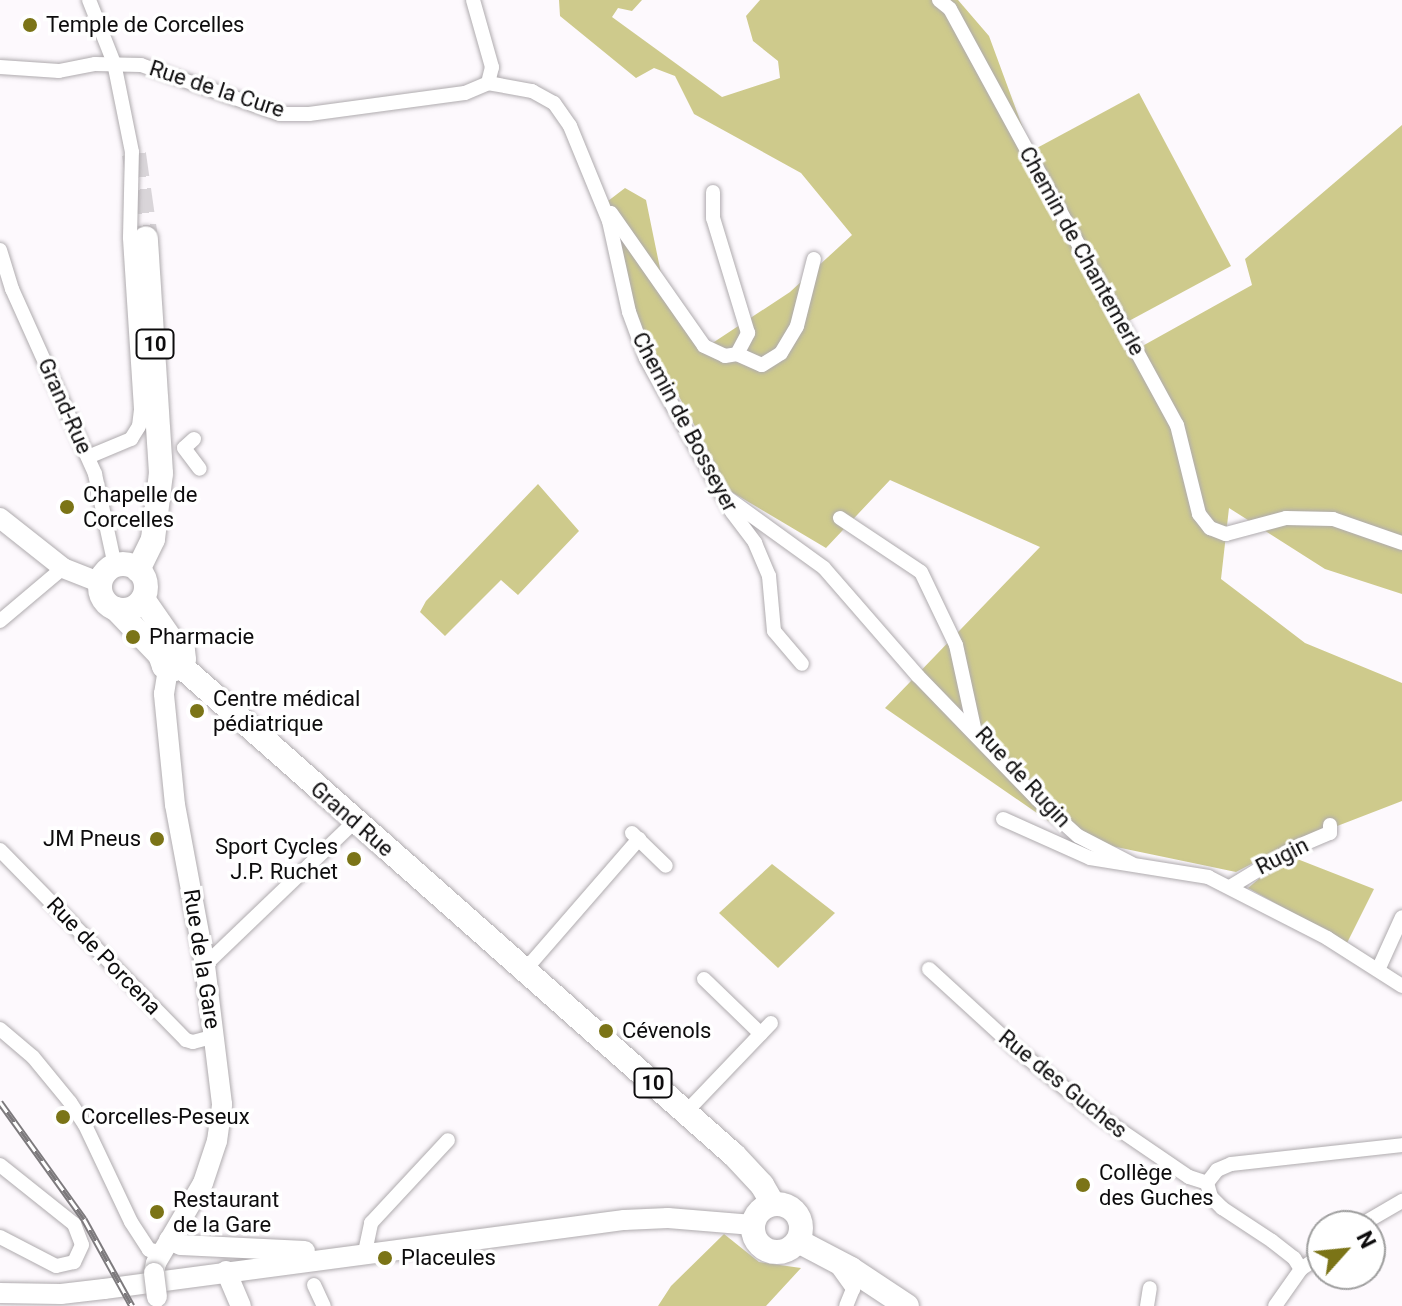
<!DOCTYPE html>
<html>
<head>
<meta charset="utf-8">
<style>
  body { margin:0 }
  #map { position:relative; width:1402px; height:1306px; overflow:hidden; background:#fdf9fd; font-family:Roboto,sans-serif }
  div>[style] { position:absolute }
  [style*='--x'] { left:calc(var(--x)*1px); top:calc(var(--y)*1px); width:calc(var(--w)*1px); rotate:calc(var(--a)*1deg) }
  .green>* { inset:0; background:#ceca8c }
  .primary-tunnel>* { height:24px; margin-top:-12px; transform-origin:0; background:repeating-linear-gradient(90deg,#d9d5d9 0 24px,transparent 0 36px) }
  .roads { filter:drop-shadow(0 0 2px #afabae) drop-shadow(0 0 2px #afabae) }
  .street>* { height:14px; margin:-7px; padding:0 7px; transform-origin:7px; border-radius:7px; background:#fff }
  .secondary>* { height:20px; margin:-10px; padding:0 10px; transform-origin:10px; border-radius:10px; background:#fff }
  .primary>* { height:24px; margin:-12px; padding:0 12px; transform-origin:12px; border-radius:12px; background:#fff }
  .primary>.ring { margin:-12px; padding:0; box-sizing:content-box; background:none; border:24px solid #fff; border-radius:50% }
  .rail>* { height:7px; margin-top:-3.5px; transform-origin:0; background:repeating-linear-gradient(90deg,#fff 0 12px,#7d7a7d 0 24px); box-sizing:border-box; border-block:2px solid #7d7a7d }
  .bridges { filter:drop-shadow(0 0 2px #afabae) drop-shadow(0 0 2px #afabae) }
  .secondary-bridge>* { height:20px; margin:-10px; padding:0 10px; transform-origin:10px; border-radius:10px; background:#fff }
  .dots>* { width:22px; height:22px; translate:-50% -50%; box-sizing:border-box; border:4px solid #fff; border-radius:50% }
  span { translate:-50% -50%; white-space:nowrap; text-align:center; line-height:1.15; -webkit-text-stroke:7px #fff; paint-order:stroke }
  .shield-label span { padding:2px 6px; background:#fff; border:2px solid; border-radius:6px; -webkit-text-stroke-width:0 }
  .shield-label { font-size:20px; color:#0d0c0d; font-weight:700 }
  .poi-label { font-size:22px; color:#0d0c0d }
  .left { translate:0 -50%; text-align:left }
  .right { translate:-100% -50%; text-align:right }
  .street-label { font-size:22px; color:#0d0c0d }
  .north { position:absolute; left:1306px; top:1210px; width:80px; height:80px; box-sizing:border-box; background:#fff; border:2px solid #9e9e9e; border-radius:50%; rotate:63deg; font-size:22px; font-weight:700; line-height:32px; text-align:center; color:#0d0c0d }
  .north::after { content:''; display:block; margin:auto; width:28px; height:36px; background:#7b7417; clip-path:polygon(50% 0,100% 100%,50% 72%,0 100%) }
</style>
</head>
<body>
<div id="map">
  <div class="green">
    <i style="clip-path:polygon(559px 0,642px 0,632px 11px,618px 8px,612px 17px,722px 97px,780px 78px,778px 61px,753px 41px,746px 16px,760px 0,958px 0,989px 36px,1031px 150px,1137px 349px,1252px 285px,1245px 259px,1402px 125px,1402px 594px,1325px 569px,1229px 508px,1221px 579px,1305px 643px,1402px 683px,1402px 801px,1288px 845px,1236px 872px,1073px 838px,885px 708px,1040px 547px,890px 480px,826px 548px,730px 491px,634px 313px,608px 201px,625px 188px,646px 200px,664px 288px,708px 346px,790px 292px,852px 235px,801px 173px,694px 114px,675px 76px,654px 68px,636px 78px,560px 16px)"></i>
    <i style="clip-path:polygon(1139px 93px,1231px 266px,1127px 322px,1035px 149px)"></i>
    <i style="clip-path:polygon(538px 484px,579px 531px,518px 595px,501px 580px,445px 636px,420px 612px,426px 601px)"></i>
    <i style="clip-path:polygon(1287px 855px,1374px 889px,1347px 943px,1248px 888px)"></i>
    <i style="clip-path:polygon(772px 864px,835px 913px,778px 968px,719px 913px)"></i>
    <i style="clip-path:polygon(724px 1234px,759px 1262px,801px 1268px,766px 1306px,658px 1306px,671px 1286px)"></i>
  </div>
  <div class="primary-tunnel">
    <i style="--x:134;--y:154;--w:85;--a:81.9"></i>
  </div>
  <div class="roads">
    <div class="street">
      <i style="--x:473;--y:0;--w:70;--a:74.2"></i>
      <i style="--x:492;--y:67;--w:16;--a:104"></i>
      <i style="--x:939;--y:0;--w:14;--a:39"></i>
      <i style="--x:950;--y:9;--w:474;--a:61.4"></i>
      <i style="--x:1177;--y:425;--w:92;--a:76.1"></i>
      <i style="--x:1199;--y:514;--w:18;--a:52"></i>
      <i style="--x:1210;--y:528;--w:17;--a:21"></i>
      <i style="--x:1226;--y:534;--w:62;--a:-14.9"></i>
      <i style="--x:1286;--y:518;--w:47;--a:1.2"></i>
      <i style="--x:1333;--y:519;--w:73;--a:19.2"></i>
      <i style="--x:0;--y:67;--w:59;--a:3.9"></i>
      <i style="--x:59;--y:71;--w:37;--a:-11"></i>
      <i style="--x:95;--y:64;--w:46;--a:1.2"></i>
      <i style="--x:141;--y:65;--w:147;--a:19.4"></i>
      <i style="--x:280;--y:114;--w:29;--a:0"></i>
      <i style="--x:309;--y:114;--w:157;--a:-7.7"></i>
      <i style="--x:465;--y:93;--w:25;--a:-23"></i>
      <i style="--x:488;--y:83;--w:45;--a:10.3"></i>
      <i style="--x:532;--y:91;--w:25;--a:29"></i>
      <i style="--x:554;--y:103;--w:28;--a:55"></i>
      <i style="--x:570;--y:126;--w:103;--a:67.7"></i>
      <i style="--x:609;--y:221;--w:93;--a:77.6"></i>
      <i style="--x:629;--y:312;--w:49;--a:69.7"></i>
      <i style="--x:646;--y:358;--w:176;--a:60.8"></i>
      <i style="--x:732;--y:512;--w:39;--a:53"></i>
      <i style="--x:755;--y:543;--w:36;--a:67"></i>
      <i style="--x:769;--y:576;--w:55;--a:84.8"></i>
      <i style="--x:774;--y:631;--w:43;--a:49.7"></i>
      <i style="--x:611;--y:213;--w:162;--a:55"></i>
      <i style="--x:704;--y:346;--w:23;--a:25"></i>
      <i style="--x:725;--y:356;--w:12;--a:-9"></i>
      <i style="--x:737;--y:354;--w:24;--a:-62"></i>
      <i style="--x:748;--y:333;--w:120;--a:-106.9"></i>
      <i style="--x:713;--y:218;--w:26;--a:-90"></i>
      <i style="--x:0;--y:250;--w:41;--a:72.9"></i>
      <i style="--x:12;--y:289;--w:203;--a:65.8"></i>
      <i style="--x:95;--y:474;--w:94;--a:77.7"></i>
      <i style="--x:737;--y:354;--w:27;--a:24"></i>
      <i style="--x:762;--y:365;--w:22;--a:-32"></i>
      <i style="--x:781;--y:353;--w:31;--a:-59"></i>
      <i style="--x:797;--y:326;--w:69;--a:-75.8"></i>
      <i style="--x:194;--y:439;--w:13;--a:138"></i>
      <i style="--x:184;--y:448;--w:26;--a:53"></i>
      <i style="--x:88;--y:457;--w:47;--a:-22.7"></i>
      <i style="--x:131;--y:439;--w:15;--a:-58"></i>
      <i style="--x:139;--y:426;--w:17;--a:-83"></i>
      <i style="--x:141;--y:409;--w:172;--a:-93.7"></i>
      <i style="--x:130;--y:237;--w:85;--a:-88.7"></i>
      <i style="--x:132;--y:152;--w:91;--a:-101.4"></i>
      <i style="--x:114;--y:63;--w:68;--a:-111.6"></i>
      <i style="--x:726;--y:497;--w:121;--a:35.9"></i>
      <i style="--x:824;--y:568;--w:143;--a:49"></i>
      <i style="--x:918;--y:676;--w:171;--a:45.9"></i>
      <i style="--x:1037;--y:799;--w:55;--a:42.1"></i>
      <i style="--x:1078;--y:836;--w:61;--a:27.4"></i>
      <i style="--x:840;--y:518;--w:97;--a:33.7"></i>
      <i style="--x:921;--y:572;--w:81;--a:64.4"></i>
      <i style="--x:956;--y:645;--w:89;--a:77.7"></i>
      <i style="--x:0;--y:621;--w:82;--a:-40.1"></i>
      <i style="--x:1003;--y:819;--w:95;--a:24.1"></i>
      <i style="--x:1090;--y:858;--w:120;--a:9.1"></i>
      <i style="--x:1208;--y:877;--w:134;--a:27.1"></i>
      <i style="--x:1327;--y:938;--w:89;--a:32.6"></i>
      <i style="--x:632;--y:833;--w:47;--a:44.1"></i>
      <i style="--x:0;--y:850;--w:266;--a:45.6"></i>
      <i style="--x:186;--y:1040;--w:7;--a:16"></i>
      <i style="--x:193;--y:1042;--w:23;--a:-15"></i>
      <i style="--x:1230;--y:887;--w:75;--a:-31.4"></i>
      <i style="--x:1294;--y:848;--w:39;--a:-23"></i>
      <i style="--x:1330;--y:833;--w:8;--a:-90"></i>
      <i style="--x:205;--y:965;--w:208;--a:-43.8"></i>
      <i style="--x:929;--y:969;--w:115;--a:42.5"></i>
      <i style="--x:1014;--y:1047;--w:108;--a:39"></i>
      <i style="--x:1098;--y:1115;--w:110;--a:34.3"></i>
      <i style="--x:1189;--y:1177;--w:19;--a:18"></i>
      <i style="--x:525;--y:970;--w:174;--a:-49"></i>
      <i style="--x:1378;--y:970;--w:58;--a:-65.6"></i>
      <i style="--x:704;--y:979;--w:79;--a:44"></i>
      <i style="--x:0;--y:1029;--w:43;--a:40.3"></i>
      <i style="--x:33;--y:1057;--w:58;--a:50.6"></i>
      <i style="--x:70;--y:1102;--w:27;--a:57"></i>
      <i style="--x:85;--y:1125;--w:107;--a:64.6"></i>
      <i style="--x:131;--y:1222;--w:33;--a:57"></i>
      <i style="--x:149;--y:1250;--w:13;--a:9"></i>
      <i style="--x:686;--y:1112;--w:123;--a:-46.3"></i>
      <i style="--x:0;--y:1165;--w:95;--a:38.6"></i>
      <i style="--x:74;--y:1224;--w:22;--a:69"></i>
      <i style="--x:82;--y:1245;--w:19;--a:115"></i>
      <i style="--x:74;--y:1262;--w:18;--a:167"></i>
      <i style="--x:56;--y:1266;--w:63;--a:-152.6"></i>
      <i style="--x:1207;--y:1183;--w:16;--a:-52"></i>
      <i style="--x:1217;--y:1170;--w:15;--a:-23"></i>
      <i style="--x:1231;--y:1164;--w:172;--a:-6.3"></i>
      <i style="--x:1207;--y:1183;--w:15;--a:74"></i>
      <i style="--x:1211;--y:1197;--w:16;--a:45"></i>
      <i style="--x:1222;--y:1208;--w:60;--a:33.4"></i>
      <i style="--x:1272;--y:1241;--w:28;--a:38"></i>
      <i style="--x:1294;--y:1258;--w:13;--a:58"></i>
      <i style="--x:1359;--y:1226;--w:50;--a:-30.2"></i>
      <i style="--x:365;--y:1252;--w:30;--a:-78"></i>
      <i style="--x:371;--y:1223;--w:113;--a:-47.1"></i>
      <i style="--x:838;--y:1268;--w:26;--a:54"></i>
      <i style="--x:853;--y:1289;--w:18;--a:112"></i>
      <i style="--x:314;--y:1285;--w:23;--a:65"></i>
      <i style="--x:1147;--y:1306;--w:18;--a:-81"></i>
      <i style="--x:1275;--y:1306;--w:45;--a:-54.9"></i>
      <i style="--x:1301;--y:1269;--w:25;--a:-34"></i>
    </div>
    <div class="secondary">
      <i style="--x:0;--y:518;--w:80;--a:38.4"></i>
      <i style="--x:63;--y:568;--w:41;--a:21.5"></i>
      <i style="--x:169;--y:1240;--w:13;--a:23"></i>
      <i style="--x:181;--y:1245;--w:124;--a:2.8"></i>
      <i style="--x:226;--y:1271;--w:38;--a:67"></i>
      <i style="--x:154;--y:1273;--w:10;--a:-79"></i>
      <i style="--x:156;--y:1263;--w:93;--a:-59.6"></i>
      <i style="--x:203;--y:1183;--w:44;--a:-71.6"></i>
      <i style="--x:217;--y:1141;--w:37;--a:-82"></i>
      <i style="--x:222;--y:1104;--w:140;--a:-97"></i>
      <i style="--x:205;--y:965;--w:163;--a:-100.6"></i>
      <i style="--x:175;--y:805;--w:112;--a:-95.7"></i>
      <i style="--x:164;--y:694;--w:26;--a:-81"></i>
      <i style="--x:0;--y:1293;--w:61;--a:0.9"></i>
      <i style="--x:61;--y:1294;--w:43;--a:-6.6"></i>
      <i style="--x:104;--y:1289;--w:525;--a:-7.56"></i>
      <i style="--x:624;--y:1220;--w:44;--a:-2.6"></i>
      <i style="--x:668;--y:1218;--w:85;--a:4.7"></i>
    </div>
    <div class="primary">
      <i class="ring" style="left:100px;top:564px;width:22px;height:22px"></i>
      <i style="--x:138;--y:570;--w:34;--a:-64"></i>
      <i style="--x:153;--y:539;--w:66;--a:-83.1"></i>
      <i style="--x:161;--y:473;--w:235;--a:-93.7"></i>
      <i style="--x:143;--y:599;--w:56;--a:55.2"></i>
      <i style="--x:116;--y:609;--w:64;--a:46.3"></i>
      <i style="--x:160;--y:655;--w:12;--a:70"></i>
      <i style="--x:164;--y:666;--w:11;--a:15"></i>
      <i style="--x:175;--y:669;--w:13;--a:-48"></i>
      <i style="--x:184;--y:659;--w:8;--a:-97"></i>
      <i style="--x:183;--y:651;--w:10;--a:-143"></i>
      <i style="--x:175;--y:645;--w:8;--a:173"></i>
      <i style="--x:167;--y:646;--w:11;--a:128"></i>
      <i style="--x:181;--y:666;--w:738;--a:41.49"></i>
      <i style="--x:734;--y:1155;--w:41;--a:47"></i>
      <i style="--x:762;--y:1185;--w:22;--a:60"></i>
      <i class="ring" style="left:753px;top:1204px;width:24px;height:24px"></i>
      <i style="--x:798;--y:1241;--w:60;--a:27.8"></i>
      <i style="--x:851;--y:1269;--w:67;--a:33.5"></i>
    </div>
  </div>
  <div class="rail">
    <i style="--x:0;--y:1102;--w:144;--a:54.3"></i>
    <i style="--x:84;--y:1219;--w:99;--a:61.1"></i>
  </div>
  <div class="bridges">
    <div class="secondary-bridge">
      <i style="--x:154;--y:1273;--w:24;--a:83"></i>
    </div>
  </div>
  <div class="dots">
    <i style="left:30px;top:25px;background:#7b7417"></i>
    <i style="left:67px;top:507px;background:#7b7417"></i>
    <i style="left:133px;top:637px;background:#7b7417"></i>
    <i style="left:197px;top:711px;background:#7b7417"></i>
    <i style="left:157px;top:839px;background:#7b7417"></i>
    <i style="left:354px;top:859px;background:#7b7417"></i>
    <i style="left:606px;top:1031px;background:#7b7417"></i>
    <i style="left:63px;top:1117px;background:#7b7417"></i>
    <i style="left:1083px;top:1185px;background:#7b7417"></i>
    <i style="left:157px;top:1212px;background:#7b7417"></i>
    <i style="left:385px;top:1258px;background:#7b7417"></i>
  </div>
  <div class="shield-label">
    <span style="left:155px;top:344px">10</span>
    <span style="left:653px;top:1083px">10</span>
  </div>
  <div class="poi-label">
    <span class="left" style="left:46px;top:25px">Temple de Corcelles</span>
    <span class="left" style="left:83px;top:507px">Chapelle de<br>Corcelles</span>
    <span class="left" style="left:149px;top:637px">Pharmacie</span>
    <span class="left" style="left:213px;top:711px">Centre médical<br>pédiatrique</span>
    <span class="right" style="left:141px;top:839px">JM Pneus</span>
    <span class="right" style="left:338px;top:859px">Sport Cycles<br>J.P. Ruchet</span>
    <span class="left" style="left:622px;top:1031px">Cévenols</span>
    <span class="left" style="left:81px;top:1117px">Corcelles-Peseux</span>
    <span class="left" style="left:1099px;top:1185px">Collège<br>des Guches</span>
    <span class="left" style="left:173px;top:1212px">Restaurant<br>de la Gare</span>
    <span class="left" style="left:401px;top:1258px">Placeules</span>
  </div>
  <div class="street-label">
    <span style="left:217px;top:89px;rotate:18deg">Rue de la Cure</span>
    <span style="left:1082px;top:251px;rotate:61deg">Chemin de Chantemerle</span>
    <span style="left:65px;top:406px;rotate:66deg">Grand-Rue</span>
    <span style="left:685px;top:422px;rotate:62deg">Chemin de Bosseyer</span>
    <span style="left:1023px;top:777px;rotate:47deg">Rue de Rugin</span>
    <span style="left:352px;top:819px;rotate:41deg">Grand Rue</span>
    <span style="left:1282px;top:856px;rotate:-27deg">Rugin</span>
    <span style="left:104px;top:956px;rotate:46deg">Rue de Porcena</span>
    <span style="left:202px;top:959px;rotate:81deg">Rue de la Gare</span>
    <span style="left:1063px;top:1084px;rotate:39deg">Rue des Guches</span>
  </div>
  <div class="north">N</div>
</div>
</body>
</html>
